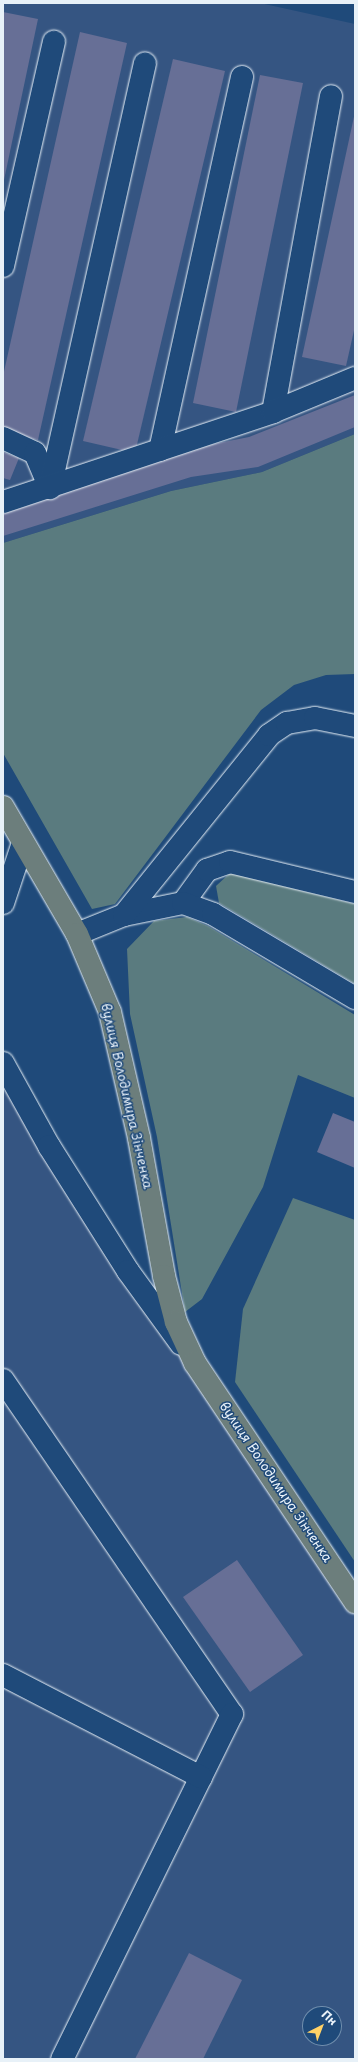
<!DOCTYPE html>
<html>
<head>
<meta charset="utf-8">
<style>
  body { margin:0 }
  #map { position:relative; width:358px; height:2062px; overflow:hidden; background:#1f4a7a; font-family:"Playpen Sans",sans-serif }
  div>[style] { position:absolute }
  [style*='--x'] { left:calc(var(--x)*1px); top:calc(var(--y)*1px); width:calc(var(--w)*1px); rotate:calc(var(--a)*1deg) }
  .built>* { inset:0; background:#355582 }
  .green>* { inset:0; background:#5a7b7f }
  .building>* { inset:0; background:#676f96 }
  .roads { filter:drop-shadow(0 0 1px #e8f1f8) drop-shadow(0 0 1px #e8f1f8) }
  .minor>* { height:22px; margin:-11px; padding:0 11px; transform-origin:11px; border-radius:11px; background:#1f4a7a }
  .major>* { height:22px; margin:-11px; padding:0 11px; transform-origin:11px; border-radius:11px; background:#6c7e7c }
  span { translate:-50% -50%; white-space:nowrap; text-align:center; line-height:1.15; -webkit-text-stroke:3px #1f4a7a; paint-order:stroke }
  .street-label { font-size:13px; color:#e8f1f8 }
  .frame { position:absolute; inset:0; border:4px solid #e8f1f8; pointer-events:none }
  .north { position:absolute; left:302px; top:2006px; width:40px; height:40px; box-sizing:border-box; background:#1f4a7a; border:1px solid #6f8dac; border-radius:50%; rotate:42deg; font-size:11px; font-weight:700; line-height:16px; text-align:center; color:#e8f1f8 }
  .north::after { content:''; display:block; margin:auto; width:14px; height:18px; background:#ffd166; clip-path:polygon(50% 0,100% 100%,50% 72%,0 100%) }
</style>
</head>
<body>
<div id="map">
  <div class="built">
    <i style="clip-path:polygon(3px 3px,260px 3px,355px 24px,355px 434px,262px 472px,171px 491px,3px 543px)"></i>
    <i style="clip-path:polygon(evenodd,3px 1063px,355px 1602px,355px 2059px,3px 2059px,3px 1063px,310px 2014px,334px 2014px,334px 2038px,310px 2038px,310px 2014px)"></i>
  </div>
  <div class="green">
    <i style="clip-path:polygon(355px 434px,355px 674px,326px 675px,294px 685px,261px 710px,115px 904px,92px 909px,3px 753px,3px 543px,171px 491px,262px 472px)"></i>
    <i style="clip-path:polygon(230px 873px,355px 904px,355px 984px,219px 903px,216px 886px)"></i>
    <i style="clip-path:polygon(187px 917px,208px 926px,355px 1015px,355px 1098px,298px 1075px,263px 1187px,202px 1299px,185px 1312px,157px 1137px,130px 1014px,127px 949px,154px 921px)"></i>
    <i style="clip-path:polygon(293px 1198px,355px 1220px,355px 1562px,235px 1382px,243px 1309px)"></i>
  </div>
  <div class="building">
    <i style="clip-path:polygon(3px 12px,38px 19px,4px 180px,3px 180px)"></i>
    <i style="clip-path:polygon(80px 32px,127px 43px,38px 440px,3px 432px,3px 376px)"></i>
    <i style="clip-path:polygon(173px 59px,225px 71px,135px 453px,83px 441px)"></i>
    <i style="clip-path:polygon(260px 75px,303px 83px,236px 412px,193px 403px)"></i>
    <i style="clip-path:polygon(355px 112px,355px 326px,346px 366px,302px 357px)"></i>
    <i style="clip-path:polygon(355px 395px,355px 427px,258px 467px,191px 477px,3px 536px,3px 507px,178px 451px,249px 437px)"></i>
    <i style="clip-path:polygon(3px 452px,19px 458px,10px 480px,3px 478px)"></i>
    <i style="clip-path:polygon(333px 1113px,355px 1122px,355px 1168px,317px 1152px)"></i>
    <i style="clip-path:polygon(237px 1560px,303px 1655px,250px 1692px,183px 1597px)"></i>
    <i style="clip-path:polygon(189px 1953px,242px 1980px,203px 2059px,135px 2059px)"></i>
  </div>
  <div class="roads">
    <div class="minor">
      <i style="--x:3;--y:266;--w:230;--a:-77.2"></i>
      <i style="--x:273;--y:412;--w:321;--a:-79.6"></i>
      <i style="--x:3;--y:438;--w:35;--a:25"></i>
      <i style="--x:35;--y:453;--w:38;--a:67"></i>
      <i style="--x:160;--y:450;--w:382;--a:-77.6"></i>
      <i style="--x:50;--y:488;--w:435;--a:-77.4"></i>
      <i style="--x:3;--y:502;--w:285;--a:-18.4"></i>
      <i style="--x:273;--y:412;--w:89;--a:-22.5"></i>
      <i style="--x:3;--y:903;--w:63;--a:-71.6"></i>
      <i style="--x:183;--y:903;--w:41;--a:-54"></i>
      <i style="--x:207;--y:870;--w:24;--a:-19"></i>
      <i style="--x:230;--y:862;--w:129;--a:13.5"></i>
      <i style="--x:124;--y:915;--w:60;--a:-11.5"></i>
      <i style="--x:183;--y:903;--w:32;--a:20"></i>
      <i style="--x:213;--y:914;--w:165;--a:30.6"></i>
      <i style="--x:77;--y:934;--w:51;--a:-22"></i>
      <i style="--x:124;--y:915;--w:231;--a:-51.1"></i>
      <i style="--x:269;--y:735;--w:22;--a:-34"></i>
      <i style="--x:287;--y:723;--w:28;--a:-10"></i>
      <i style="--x:315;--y:718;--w:41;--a:11.3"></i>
      <i style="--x:3;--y:1063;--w:95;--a:61"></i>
      <i style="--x:49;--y:1146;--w:148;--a:57.7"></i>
      <i style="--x:128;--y:1271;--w:90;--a:54"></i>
      <i style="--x:3;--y:1380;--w:405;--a:55.6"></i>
      <i style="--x:232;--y:1714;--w:385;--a:116.2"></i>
      <i style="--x:3;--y:1675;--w:223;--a:27.3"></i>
    </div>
    <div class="major">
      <i style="--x:3;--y:807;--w:147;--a:59.8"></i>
      <i style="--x:77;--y:934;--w:85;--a:67.1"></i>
      <i style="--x:110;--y:1012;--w:129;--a:77"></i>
      <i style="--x:139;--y:1138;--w:140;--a:79.7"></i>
      <i style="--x:164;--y:1276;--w:48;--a:75.4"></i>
      <i style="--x:176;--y:1322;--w:45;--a:65.1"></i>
      <i style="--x:195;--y:1363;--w:288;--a:56.2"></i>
    </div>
  </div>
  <div class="street-label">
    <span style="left:127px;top:1096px;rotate:77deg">вулиця Володимира Зінченка</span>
    <span style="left:276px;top:1482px;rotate:56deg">вулиця Володимира Зінченка</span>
  </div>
  <div class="frame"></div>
  <div class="north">Пн</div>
</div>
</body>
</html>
